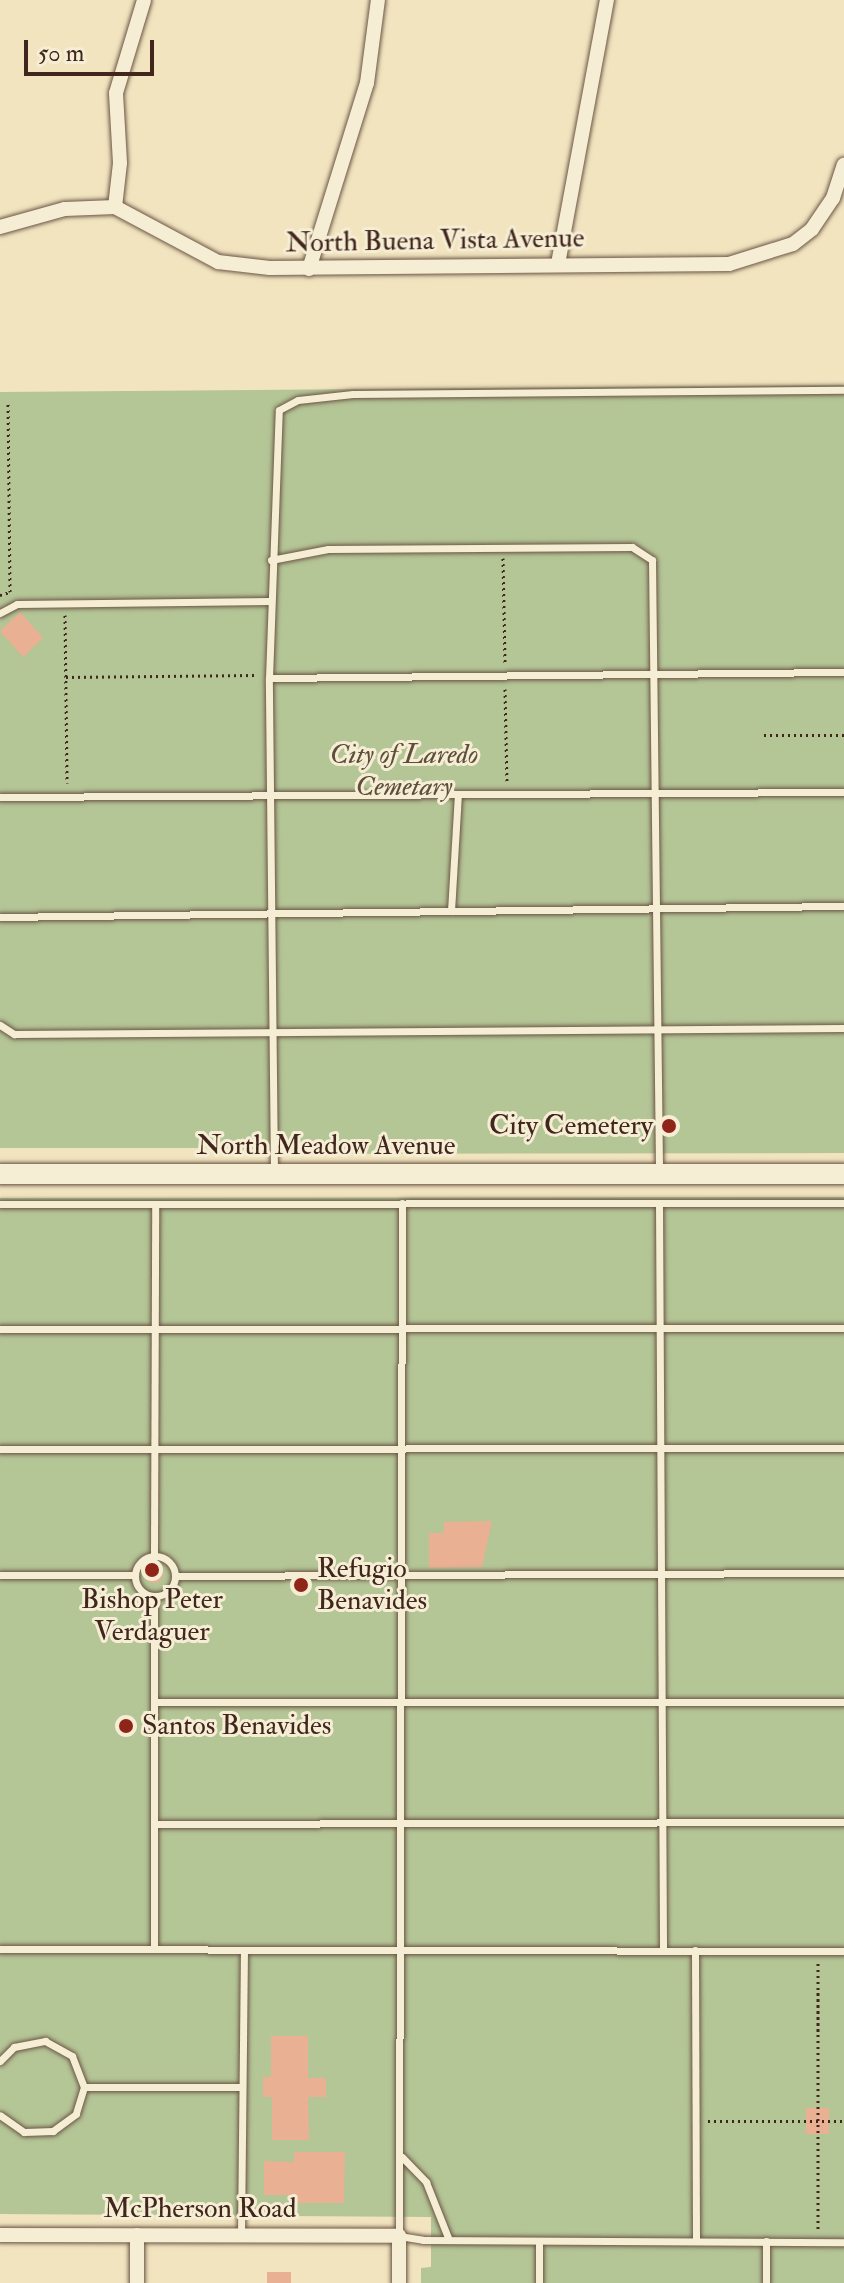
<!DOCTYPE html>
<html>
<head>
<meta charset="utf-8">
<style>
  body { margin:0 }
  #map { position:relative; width:844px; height:2283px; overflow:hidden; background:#f1e4bf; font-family:"IM FELL Double Pica",serif }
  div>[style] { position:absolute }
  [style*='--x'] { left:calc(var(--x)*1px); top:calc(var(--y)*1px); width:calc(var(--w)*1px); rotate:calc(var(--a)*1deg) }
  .green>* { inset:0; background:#b4c596 }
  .building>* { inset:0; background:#e9b094 }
  .round { border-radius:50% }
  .path>* { height:3px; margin-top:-1.5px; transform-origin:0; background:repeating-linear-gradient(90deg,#40261c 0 2px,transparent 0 6px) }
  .roads { filter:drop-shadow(0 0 2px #6c5645) drop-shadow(0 0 2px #6c5645) }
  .lane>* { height:7px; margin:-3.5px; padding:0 3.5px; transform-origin:3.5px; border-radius:3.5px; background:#f6edd5 }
  .lane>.ring { margin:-3.5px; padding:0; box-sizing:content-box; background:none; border:7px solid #f6edd5; border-radius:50% }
  .street>* { height:14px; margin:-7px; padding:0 7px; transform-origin:7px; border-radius:7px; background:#f6edd5 }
  .secondary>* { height:20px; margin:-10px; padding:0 10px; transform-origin:10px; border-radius:10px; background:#f6edd5 }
  .dots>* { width:22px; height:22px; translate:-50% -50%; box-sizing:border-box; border:4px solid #f6edd5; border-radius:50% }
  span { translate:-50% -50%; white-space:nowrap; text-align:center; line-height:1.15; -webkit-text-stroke:6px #f6edd5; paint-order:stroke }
  .street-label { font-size:28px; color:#40261c }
  .park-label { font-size:28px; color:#5d4e3a; font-style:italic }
  .poi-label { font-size:28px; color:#40261c }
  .right { translate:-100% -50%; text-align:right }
  .left { translate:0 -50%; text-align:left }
  .scale { position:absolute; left:24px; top:40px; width:130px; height:36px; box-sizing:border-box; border:4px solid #40261c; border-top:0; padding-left:10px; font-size:24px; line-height:28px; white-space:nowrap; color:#40261c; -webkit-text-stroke:6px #f6edd5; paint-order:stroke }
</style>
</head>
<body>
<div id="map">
  <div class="green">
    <i style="clip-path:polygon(844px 385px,844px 1153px,266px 1154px,227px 1148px,0 1148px,0 392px)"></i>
    <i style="clip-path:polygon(844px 1197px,844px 2283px,421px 2283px,421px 2268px,431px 2267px,431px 2217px,0 2214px,0 1198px)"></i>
  </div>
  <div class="building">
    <i style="clip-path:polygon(20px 612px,43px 638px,23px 657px,0 631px)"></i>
    <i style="clip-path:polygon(492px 1521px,482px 1567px,429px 1568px,429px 1533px,444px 1533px,444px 1522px)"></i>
    <i class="round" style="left:145px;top:1565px;width:18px;height:18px"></i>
    <i style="clip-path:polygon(271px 2036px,308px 2036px,308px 2078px,326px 2078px,326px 2097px,308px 2097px,309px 2140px,272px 2140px,272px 2097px,263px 2097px,263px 2077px,271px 2077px)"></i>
    <i style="clip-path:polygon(806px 2108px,829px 2108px,829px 2134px,806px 2134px)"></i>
    <i style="clip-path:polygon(294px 2152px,345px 2152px,344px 2203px,295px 2203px,295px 2195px,264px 2195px,264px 2161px,294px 2162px)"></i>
    <i style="clip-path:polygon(267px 2272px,291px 2272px,291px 2283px,267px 2283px)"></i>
  </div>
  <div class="path">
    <i style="--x:503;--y:558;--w:105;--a:88.9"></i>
    <i style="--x:0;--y:595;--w:10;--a:-17"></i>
    <i style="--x:10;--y:592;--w:188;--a:-90.6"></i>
    <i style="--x:65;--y:615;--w:168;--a:89.3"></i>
    <i style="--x:66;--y:677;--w:192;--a:-0.6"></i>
    <i style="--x:505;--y:689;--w:92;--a:88.8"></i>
    <i style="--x:764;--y:735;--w:80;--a:0"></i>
    <i style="--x:818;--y:1963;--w:268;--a:90"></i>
    <i style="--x:708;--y:2121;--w:136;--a:0"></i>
  </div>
  <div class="roads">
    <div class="lane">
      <i style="--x:271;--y:560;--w:58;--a:-10.9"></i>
      <i style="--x:328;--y:549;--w:304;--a:-0.4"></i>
      <i style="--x:632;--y:547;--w:24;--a:33"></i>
      <i style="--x:652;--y:560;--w:610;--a:89.34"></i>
      <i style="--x:0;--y:613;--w:19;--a:-28"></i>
      <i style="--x:17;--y:604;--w:253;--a:-0.7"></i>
      <i style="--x:269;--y:678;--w:575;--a:-0.6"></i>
      <i style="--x:0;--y:797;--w:844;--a:-0.34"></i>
      <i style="--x:451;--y:911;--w:117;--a:-86.6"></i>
      <i style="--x:0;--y:917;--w:844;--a:-0.75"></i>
      <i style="--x:0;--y:1025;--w:17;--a:33"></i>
      <i style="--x:14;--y:1034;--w:830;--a:-0.41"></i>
      <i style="--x:274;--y:1172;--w:494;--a:-90.6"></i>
      <i style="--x:269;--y:678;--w:268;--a:-87.9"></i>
      <i style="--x:279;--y:410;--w:21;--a:-28"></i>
      <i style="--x:298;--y:400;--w:55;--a:-6.2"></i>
      <i style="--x:353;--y:394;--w:491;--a:-0.5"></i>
      <i style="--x:402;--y:1203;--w:1033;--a:90.17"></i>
      <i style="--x:399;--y:2236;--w:24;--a:9"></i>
      <i style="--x:423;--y:2240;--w:421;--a:0.3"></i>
      <i style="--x:659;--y:1203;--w:747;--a:89.69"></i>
      <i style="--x:0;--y:1204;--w:844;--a:-0.07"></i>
      <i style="--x:0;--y:1329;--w:844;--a:-0.07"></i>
      <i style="--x:0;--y:1449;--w:844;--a:-0.07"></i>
      <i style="--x:154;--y:1556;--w:352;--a:-89.8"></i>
      <i class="ring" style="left:135px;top:1556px;width:33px;height:33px"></i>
      <i style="--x:0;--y:1575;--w:135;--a:0"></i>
      <i style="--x:175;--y:1576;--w:669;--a:-0.26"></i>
      <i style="--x:154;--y:1702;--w:690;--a:0"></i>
      <i style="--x:154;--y:1824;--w:690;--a:-0.17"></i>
      <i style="--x:0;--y:1949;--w:844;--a:0.14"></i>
      <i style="--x:154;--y:1949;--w:353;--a:-90"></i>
      <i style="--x:695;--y:1950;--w:291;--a:89.8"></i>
      <i style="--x:0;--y:2061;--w:20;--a:-45"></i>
      <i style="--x:14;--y:2047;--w:32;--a:-11"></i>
      <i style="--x:45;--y:2041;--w:31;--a:29"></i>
      <i style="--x:72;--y:2056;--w:33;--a:69"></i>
      <i style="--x:84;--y:2087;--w:28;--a:107"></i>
      <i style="--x:76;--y:2114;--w:29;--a:144"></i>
      <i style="--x:53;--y:2131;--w:29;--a:178"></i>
      <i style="--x:24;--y:2132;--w:29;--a:-145"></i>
      <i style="--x:84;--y:2087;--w:158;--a:0"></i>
      <i style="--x:402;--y:2157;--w:35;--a:46"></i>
      <i style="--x:426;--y:2182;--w:62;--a:68.4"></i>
      <i style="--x:241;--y:2235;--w:285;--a:-89.4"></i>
      <i style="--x:539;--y:2241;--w:42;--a:90"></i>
      <i style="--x:766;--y:2283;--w:42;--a:-90"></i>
    </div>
    <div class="street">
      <i style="--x:115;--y:207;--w:44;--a:-83.5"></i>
      <i style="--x:120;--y:163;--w:70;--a:-93.3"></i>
      <i style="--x:116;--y:93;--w:97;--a:-73.2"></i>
      <i style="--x:0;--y:227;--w:67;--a:-15.5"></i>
      <i style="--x:65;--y:209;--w:50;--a:-2.3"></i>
      <i style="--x:115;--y:207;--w:117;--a:28.1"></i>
      <i style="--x:218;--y:262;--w:52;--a:6.6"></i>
      <i style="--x:270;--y:268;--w:459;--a:-0.5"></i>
      <i style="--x:729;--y:264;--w:67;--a:-17.4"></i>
      <i style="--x:793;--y:244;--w:24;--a:-38"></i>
      <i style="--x:812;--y:229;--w:37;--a:-56"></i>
      <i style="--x:833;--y:198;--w:35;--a:-72"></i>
      <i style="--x:558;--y:264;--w:269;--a:-79.5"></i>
      <i style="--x:309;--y:269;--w:195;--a:-72.7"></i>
      <i style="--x:367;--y:83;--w:84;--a:-82.5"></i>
      <i style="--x:0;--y:2235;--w:399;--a:0.1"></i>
      <i style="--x:399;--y:2236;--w:47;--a:90"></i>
      <i style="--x:137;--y:2283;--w:48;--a:-90"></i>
    </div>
    <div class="secondary">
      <i style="--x:0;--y:1174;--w:844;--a:0"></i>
    </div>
  </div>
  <div class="dots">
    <i style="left:669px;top:1126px;background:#8f2418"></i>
    <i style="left:152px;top:1570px;background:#8f2418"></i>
    <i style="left:301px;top:1585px;background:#8f2418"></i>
    <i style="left:126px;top:1726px;background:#8f2418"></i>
  </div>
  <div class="street-label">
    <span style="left:435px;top:241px;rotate:-1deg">North Buena Vista Avenue</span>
    <span style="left:326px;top:1146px">North Meadow Avenue</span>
    <span style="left:200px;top:2209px">McPherson Road</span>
  </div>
  <div class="park-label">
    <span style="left:404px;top:771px">City of Laredo<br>Cemetary</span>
  </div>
  <div class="poi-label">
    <span class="right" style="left:653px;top:1126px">City Cemetery</span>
    <span class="left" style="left:317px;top:1585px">Refugio<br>Benavides</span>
    <span style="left:152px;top:1616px">Bishop Peter<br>Verdaguer</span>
    <span class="left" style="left:142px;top:1726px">Santos Benavides</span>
  </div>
  <div class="scale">50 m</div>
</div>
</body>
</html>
